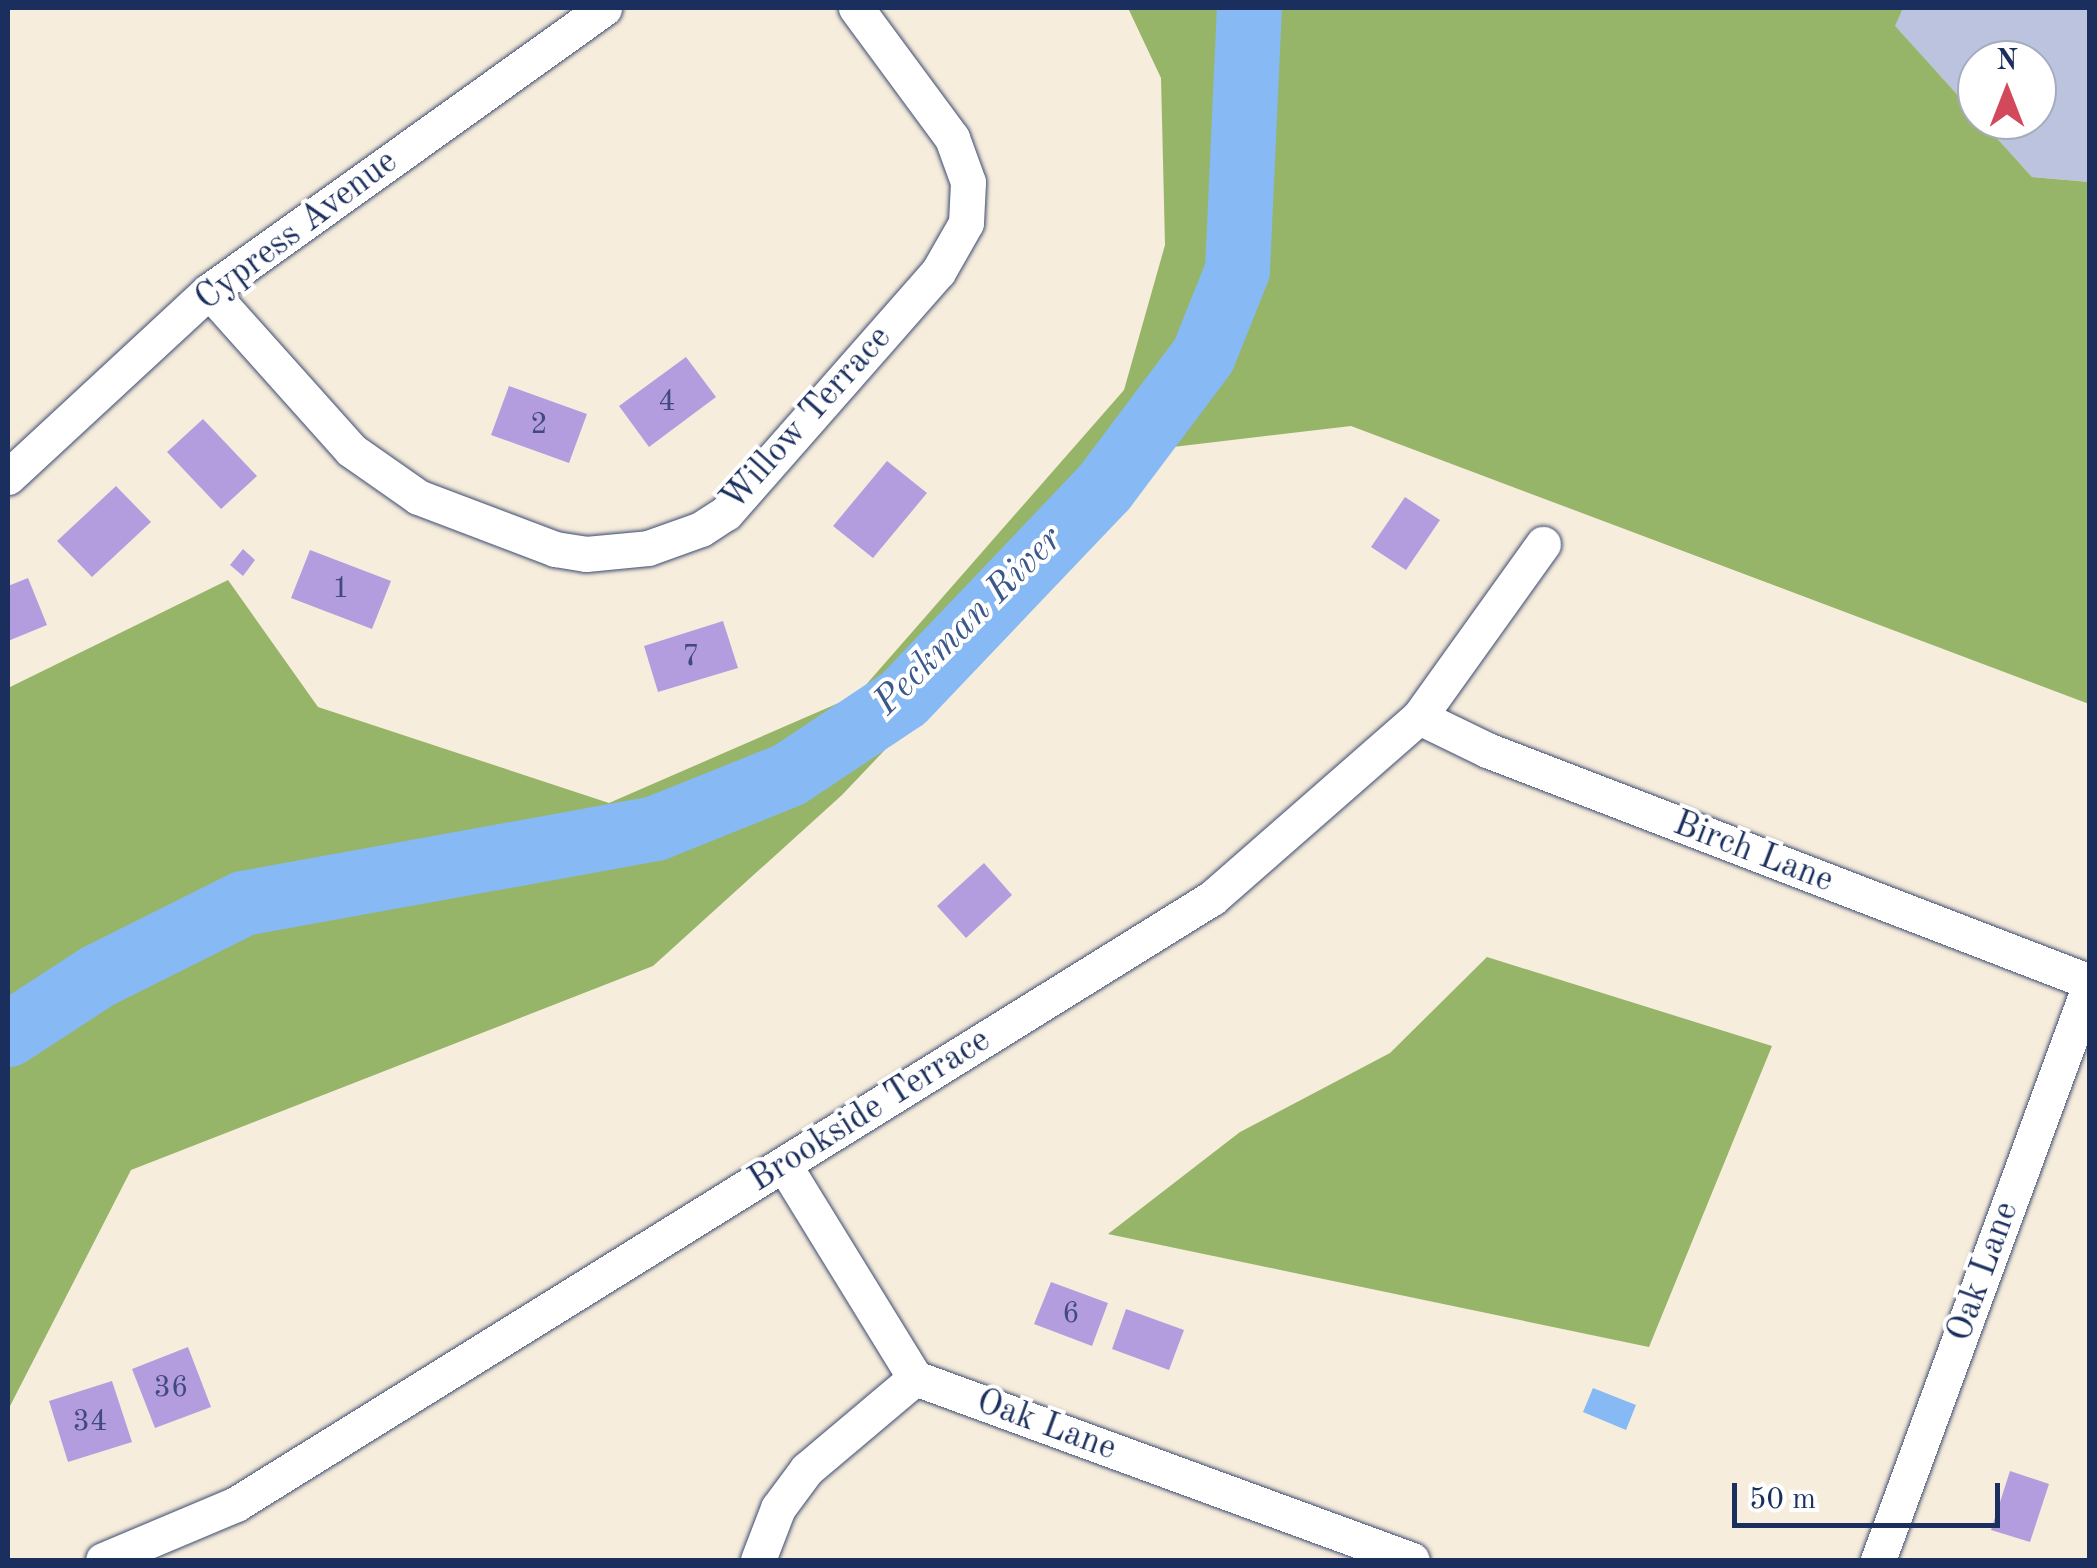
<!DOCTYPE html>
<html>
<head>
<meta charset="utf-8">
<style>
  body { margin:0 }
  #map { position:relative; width:2097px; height:1568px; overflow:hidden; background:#f7eddc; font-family:"Old Standard TT",serif }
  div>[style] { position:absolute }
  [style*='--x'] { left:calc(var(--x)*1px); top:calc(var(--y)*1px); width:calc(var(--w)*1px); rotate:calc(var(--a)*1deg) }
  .industrial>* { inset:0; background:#bcc3de }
  .forest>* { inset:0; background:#97b568 }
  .water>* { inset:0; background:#87b9f4 }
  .river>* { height:65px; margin:-32.5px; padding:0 32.5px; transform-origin:32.5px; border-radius:32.5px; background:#87b9f4 }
  .building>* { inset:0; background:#b49dde }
  .roads { filter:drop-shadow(0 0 2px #3c4c71) drop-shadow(0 0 2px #3c4c71) }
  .street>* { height:35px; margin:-17.5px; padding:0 17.5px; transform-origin:17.5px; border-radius:17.5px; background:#fff }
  span { translate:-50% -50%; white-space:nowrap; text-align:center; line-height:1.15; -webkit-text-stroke:8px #fff; paint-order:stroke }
  .number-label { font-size:30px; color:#414a7e }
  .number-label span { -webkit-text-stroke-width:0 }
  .street-label { font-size:35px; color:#1b2f5e }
  .water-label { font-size:38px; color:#3b588b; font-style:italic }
  .frame { position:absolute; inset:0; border:10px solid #1b2f5e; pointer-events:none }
  .north { position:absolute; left:1957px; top:40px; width:100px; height:100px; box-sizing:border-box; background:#fff; border:2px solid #a4acbf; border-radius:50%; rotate:0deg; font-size:28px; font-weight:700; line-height:40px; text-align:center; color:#1b2f5e }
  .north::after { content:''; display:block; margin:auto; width:35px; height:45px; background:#d1495b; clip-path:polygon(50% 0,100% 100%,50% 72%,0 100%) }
  .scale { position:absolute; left:1732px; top:1483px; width:268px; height:45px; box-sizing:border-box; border:5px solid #1b2f5e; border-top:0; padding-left:12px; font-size:30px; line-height:35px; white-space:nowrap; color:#1b2f5e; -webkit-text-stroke:8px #fff; paint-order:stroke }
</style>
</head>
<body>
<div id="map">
  <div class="industrial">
    <i style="clip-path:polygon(1903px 8px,2089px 8px,2089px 182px,2032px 177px,1980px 120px,2037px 120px,2037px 60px,1977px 60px,1977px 116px,1894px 26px)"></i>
  </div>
  <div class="forest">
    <i style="clip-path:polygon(1128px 8px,1903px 8px,1895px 26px,2032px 177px,2089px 182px,2089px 704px,1351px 426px,1173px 447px,842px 795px,653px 966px,131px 1170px,8px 1410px,8px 688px,228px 580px,318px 707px,609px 803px,857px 695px,1124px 390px,1165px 245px,1161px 78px)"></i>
    <i style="clip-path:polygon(1487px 957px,1772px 1046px,1649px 1347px,1108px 1234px,1240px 1132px,1390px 1053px)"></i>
  </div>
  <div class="water">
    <i style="clip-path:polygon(1593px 1388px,1636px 1405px,1626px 1430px,1583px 1412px)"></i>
  </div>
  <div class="river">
    <i style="--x:8;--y:1034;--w:106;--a:-33.1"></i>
    <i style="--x:97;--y:976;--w:163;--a:-26.6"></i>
    <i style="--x:243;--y:903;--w:419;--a:-10.3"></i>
    <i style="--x:655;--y:828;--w:144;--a:-21.9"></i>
    <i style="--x:789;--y:774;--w:137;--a:-33.7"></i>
    <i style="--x:903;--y:698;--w:291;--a:-46.4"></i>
    <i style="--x:1104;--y:487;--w:165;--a:-53.1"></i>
    <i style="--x:1203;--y:355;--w:92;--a:-68.2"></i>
    <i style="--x:1237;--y:270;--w:262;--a:-87.4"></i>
  </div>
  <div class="building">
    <i style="clip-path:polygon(686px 357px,716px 397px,649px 447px,619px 406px)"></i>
    <i style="clip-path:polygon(509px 386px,587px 414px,569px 463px,491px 435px)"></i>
    <i style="clip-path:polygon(203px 419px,257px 476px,221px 509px,167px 452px)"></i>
    <i style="clip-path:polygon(887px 461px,927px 493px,873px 558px,833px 526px)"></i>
    <i style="clip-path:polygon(116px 486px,151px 522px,92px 577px,57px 541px)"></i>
    <i style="clip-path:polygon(1405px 497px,1440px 520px,1406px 570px,1371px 547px)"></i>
    <i style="clip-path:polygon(243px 549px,255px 560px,243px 576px,230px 565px)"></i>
    <i style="clip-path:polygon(310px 550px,391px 581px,372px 629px,291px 598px)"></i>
    <i style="clip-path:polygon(28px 578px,47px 625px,8px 641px,8px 586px)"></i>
    <i style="clip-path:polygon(723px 621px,738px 668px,658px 692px,644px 646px)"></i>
    <i style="clip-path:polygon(984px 863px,1012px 895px,966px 938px,937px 906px)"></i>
    <i style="clip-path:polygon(1051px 1282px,1108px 1303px,1092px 1346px,1034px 1324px)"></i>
    <i style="clip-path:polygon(1126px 1309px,1184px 1330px,1169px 1370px,1112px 1349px)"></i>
    <i style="clip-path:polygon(188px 1347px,211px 1407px,155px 1428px,132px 1369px)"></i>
    <i style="clip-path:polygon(112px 1381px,132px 1442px,68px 1462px,49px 1401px)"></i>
    <i style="clip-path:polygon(2010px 1471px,2049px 1484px,2030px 1542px,1991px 1530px)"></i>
  </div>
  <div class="roads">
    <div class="street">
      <i style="--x:209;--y:291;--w:213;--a:48.2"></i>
      <i style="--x:351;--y:450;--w:82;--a:35"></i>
      <i style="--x:418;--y:497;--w:147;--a:20.8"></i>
      <i style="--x:555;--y:549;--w:31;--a:9"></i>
      <i style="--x:586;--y:554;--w:62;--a:-5.5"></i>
      <i style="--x:648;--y:548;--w:56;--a:-19.7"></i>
      <i style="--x:701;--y:529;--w:30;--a:-33"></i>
      <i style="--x:726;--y:513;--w:321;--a:-48.7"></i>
      <i style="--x:938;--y:272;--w:56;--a:-60.3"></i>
      <i style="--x:966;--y:223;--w:41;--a:-87.2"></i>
      <i style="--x:968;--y:182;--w:47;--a:-110"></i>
      <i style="--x:952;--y:138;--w:162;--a:-126.4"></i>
      <i style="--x:8;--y:477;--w:274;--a:-42.8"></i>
      <i style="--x:209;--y:291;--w:486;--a:-35.6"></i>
      <i style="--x:1419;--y:717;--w:76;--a:25.9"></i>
      <i style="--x:1487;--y:750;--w:646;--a:21.04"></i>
      <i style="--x:784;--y:1165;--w:250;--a:58.4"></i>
      <i style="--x:915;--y:1378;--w:529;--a:20.11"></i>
      <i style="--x:103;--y:1560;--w:144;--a:-22.8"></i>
      <i style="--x:236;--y:1504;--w:1149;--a:-31.84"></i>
      <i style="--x:1212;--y:898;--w:275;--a:-41.2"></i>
      <i style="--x:1419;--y:717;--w:213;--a:-54.4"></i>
      <i style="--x:758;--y:1560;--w:56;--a:-69"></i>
      <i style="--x:778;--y:1508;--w:49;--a:-53.4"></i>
      <i style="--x:807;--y:1469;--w:141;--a:-40.1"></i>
      <i style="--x:1878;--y:1560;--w:614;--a:-69.79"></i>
    </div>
  </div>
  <div class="number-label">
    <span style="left:667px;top:402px">4</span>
    <span style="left:539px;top:425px">2</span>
    <span style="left:341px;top:589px">1</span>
    <span style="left:691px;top:657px">7</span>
    <span style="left:1071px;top:1314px">6</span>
    <span style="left:171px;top:1388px">36</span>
    <span style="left:90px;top:1422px">34</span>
  </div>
  <div class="street-label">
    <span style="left:297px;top:231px;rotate:-37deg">Cypress Avenue</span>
    <span style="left:807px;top:419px;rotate:-48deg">Willow Terrace</span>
    <span style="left:1753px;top:853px;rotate:21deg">Birch Lane</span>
    <span style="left:870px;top:1111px;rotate:-32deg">Brookside Terrace</span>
    <span style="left:1984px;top:1272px;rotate:-70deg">Oak Lane</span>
    <span style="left:1046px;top:1426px;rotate:20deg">Oak Lane</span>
  </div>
  <div class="water-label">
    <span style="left:969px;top:622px;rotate:-45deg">Peckman River</span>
  </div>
  <div class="frame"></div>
  <div class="north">N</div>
  <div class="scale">50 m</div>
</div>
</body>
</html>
